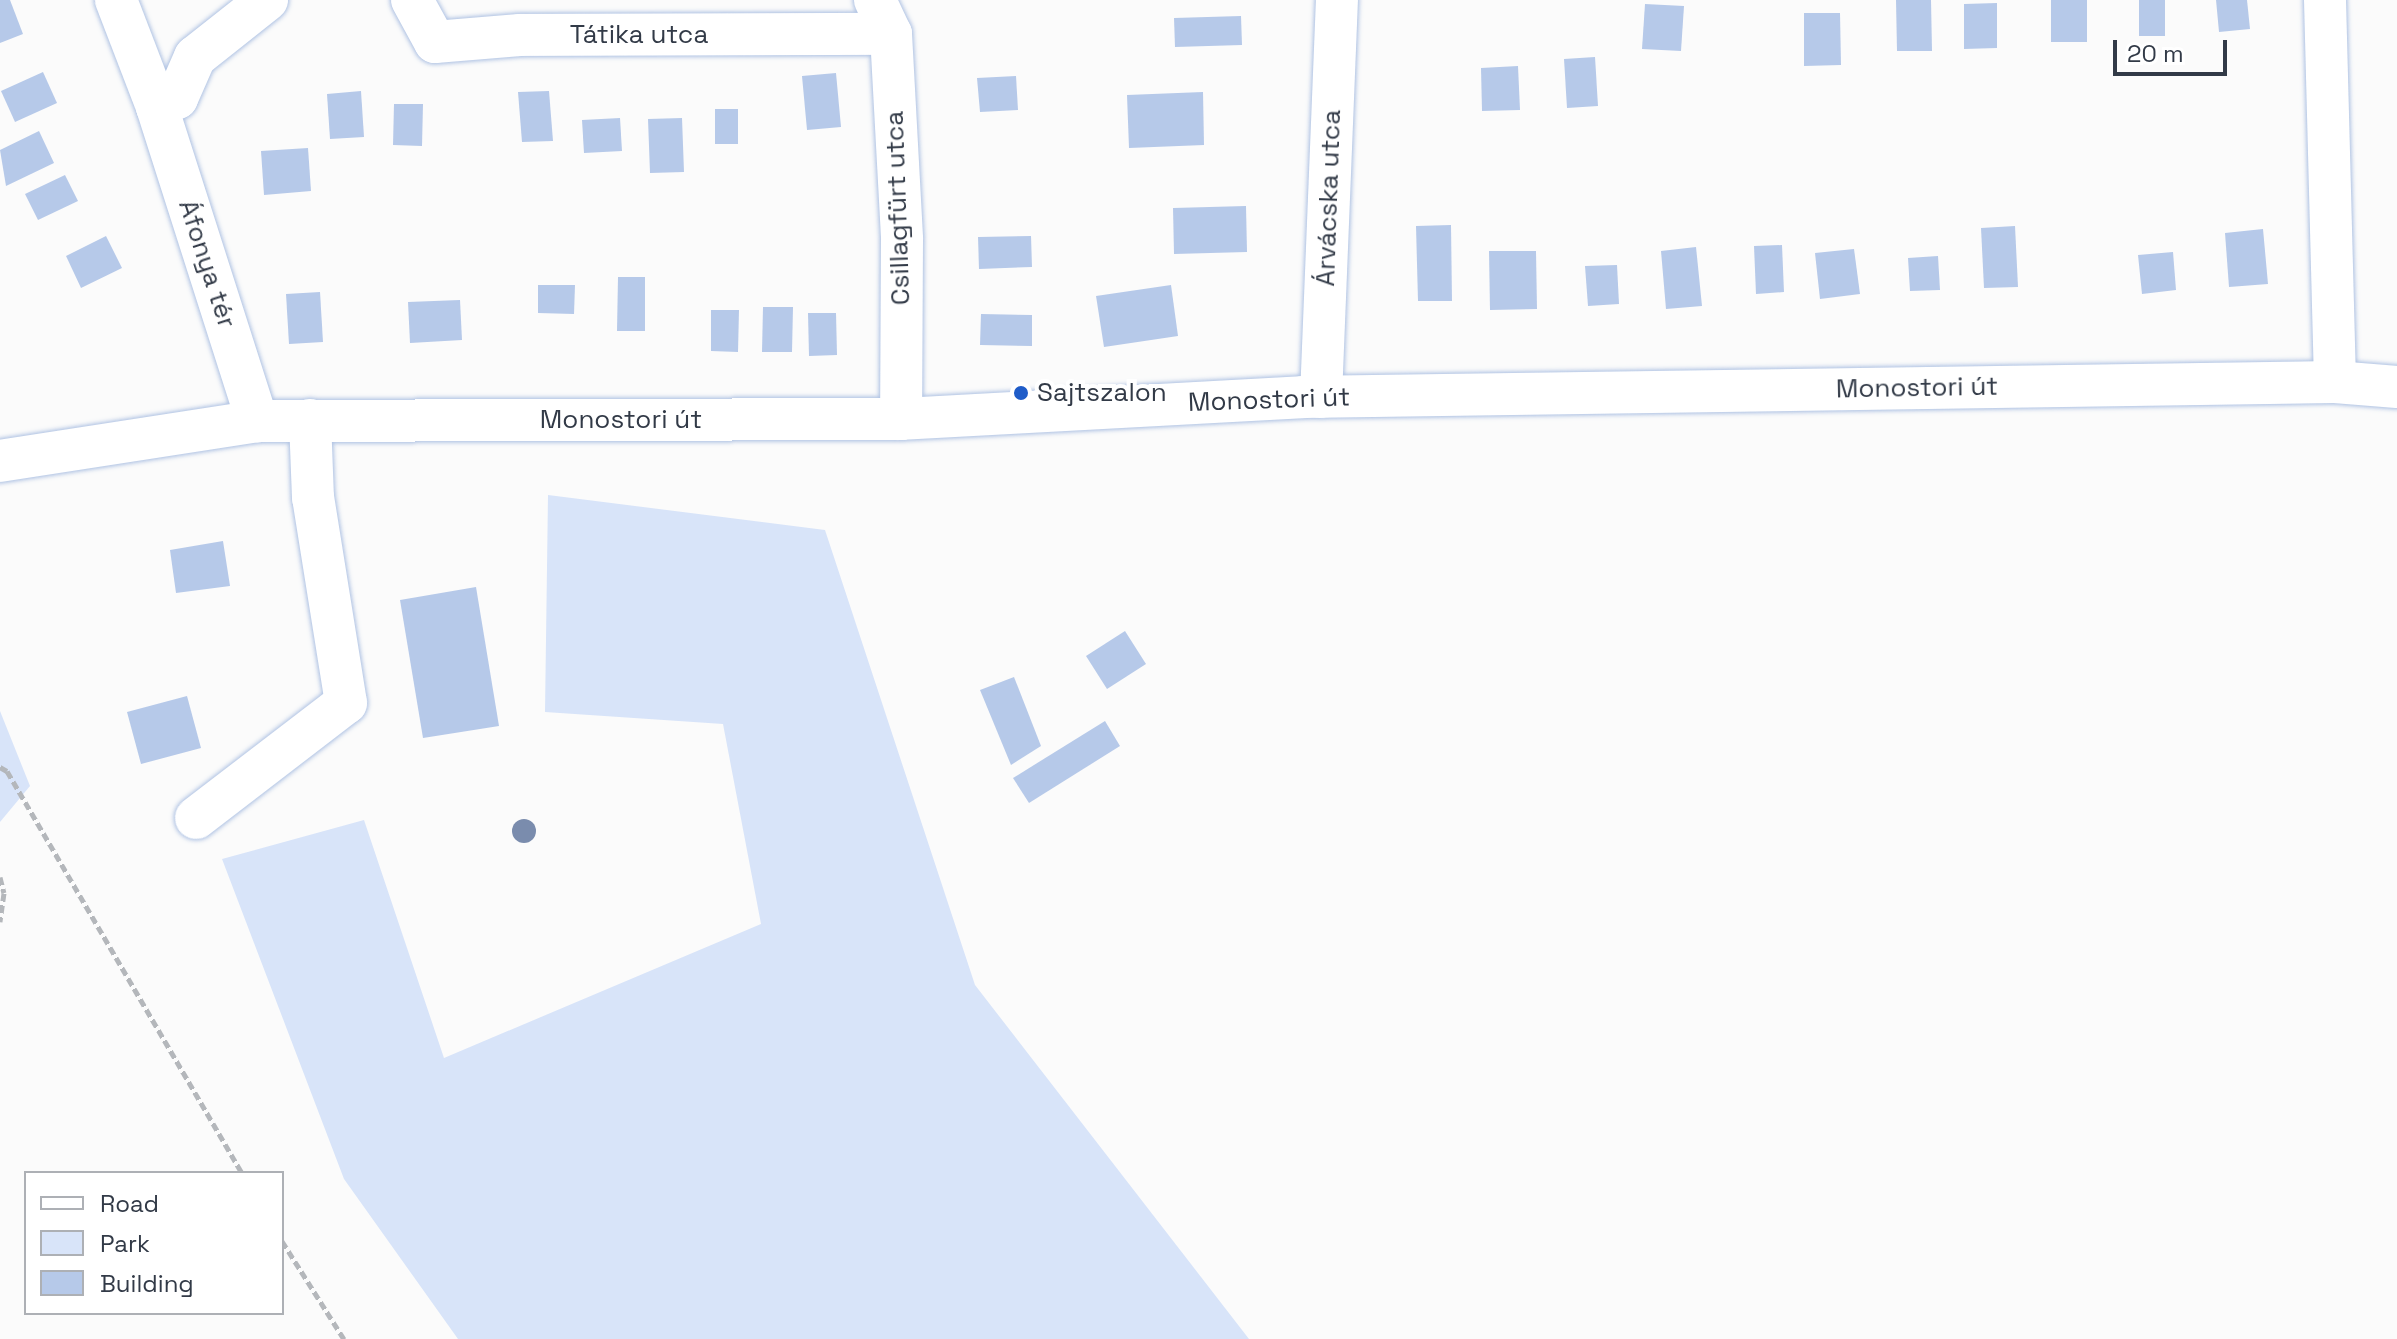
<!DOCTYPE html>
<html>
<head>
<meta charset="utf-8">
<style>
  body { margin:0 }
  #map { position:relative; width:2397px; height:1339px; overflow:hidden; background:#fbfbfb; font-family:"Space Grotesk",sans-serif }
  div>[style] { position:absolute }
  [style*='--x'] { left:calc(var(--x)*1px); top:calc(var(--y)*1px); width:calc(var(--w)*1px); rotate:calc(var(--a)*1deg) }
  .green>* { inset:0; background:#d8e4f9 }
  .building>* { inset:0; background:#b6c9e9 }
  .path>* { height:5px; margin-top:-2.5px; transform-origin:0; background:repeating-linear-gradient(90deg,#b4b7bb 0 8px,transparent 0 12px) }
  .roads { filter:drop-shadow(0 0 2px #b0c3e3) drop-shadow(0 0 2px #b0c3e3) }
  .minor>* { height:42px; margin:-21px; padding:0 21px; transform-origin:21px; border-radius:21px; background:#fff }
  .trees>* { width:24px; height:24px; margin:-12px; border-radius:50%; background:#7a8cad }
  .dots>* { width:22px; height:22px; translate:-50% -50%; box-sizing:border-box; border:4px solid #fff; border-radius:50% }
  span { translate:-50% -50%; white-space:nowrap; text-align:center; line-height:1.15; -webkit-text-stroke:8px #fff; paint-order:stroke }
  .street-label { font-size:26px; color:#323a47 }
  .poi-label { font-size:26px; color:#323a47 }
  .left { translate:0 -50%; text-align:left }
  .legend { position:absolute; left:24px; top:1171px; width:260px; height:144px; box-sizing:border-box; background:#fff; border:2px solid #adb0b5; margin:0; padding:10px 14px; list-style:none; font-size:24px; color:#323a47 }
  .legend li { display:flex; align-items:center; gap:16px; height:40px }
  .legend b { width:40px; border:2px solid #adb0b5 }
  .scale { position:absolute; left:2113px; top:40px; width:114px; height:36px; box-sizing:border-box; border:4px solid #323a47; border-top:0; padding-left:10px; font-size:24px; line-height:28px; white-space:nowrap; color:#323a47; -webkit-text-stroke:6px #fff; paint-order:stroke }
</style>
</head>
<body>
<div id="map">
  <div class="green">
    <i style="clip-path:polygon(548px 495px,825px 530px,975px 985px,1249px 1339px,458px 1339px,344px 1179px,222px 859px,364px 820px,444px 1058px,761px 924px,723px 724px,545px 712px)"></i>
    <i style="clip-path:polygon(0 711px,30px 786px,0 822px)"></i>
  </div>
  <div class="building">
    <i style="clip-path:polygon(0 0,10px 0,23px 34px,0 43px)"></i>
    <i style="clip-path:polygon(1896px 0,1931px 0,1932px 51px,1897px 51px)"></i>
    <i style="clip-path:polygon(2051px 0,2087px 0,2087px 42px,2051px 42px)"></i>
    <i style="clip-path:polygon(2139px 0,2165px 0,2165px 36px,2139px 36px)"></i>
    <i style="clip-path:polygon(2216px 0,2247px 0,2250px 29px,2219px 32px)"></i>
    <i style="clip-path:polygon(1997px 3px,1997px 48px,1964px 49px,1964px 4px)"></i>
    <i style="clip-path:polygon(1645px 4px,1684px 6px,1681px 51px,1642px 49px)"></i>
    <i style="clip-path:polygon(1804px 13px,1840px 13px,1841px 65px,1804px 66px)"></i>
    <i style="clip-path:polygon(1241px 16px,1242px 45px,1175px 47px,1174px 18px)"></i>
    <i style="clip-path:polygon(1595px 57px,1598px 106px,1567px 108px,1564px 59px)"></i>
    <i style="clip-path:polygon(1518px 66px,1520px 110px,1482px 111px,1481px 68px)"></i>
    <i style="clip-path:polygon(43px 72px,57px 103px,15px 122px,1px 91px)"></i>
    <i style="clip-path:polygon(836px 73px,841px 127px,807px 130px,802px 76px)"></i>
    <i style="clip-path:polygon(1016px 76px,1018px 110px,980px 112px,977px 78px)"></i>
    <i style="clip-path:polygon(361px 91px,364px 137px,330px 139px,327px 94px)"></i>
    <i style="clip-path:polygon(549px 91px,553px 141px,522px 142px,518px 92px)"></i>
    <i style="clip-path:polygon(1203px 92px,1204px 145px,1129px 148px,1127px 95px)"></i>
    <i style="clip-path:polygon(394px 104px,423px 104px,422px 146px,393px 145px)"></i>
    <i style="clip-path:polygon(715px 109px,738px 109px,738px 144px,715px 144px)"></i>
    <i style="clip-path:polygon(620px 118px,622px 151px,584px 153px,582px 120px)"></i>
    <i style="clip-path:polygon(682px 118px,684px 172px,650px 173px,648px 119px)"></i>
    <i style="clip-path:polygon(39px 131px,54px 163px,6px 186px,0 150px)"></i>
    <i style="clip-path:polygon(308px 148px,311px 191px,264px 195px,261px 151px)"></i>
    <i style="clip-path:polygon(65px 175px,78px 201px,38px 220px,25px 194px)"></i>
    <i style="clip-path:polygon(1246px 206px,1247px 252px,1174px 254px,1173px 208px)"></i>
    <i style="clip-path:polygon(1451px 225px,1452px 301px,1418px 301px,1416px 226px)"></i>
    <i style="clip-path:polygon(2015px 226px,2018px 287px,1984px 288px,1981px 228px)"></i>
    <i style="clip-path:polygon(2263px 229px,2268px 284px,2229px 287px,2225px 233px)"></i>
    <i style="clip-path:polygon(106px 236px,122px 268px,81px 288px,66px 256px)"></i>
    <i style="clip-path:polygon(1031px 236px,1032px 267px,979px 269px,978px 237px)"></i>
    <i style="clip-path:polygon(1782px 245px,1784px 292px,1756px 294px,1754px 246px)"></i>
    <i style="clip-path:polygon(1696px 247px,1702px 306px,1666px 309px,1661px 251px)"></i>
    <i style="clip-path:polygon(1854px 249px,1860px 294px,1820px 299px,1815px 253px)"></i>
    <i style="clip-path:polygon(1489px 251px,1536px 251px,1537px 309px,1490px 310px)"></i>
    <i style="clip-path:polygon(2173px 252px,2176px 290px,2142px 294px,2138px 255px)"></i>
    <i style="clip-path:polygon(1938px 256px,1940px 290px,1910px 291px,1908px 258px)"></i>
    <i style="clip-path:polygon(1617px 265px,1619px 304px,1588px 306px,1585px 266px)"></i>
    <i style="clip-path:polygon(618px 277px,645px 277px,645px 331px,617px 331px)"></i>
    <i style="clip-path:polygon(538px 285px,575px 285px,574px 314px,538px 313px)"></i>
    <i style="clip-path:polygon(1171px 285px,1178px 336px,1104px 347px,1096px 296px)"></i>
    <i style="clip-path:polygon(320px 292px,323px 342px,289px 344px,286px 294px)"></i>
    <i style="clip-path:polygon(460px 300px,462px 340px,410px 343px,408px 302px)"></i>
    <i style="clip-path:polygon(763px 307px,793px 307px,792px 352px,762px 352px)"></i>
    <i style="clip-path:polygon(711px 310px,739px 310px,738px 352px,711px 351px)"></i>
    <i style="clip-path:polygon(808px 313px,836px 313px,837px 355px,809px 356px)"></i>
    <i style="clip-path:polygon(981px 314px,1032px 315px,1032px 346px,980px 345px)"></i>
    <i style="clip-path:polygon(223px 541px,230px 586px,176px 593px,170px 550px)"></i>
    <i style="clip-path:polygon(476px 587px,499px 726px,423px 738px,400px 600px)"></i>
    <i style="clip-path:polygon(1125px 631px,1146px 664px,1107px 689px,1086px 656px)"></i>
    <i style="clip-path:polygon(1014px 677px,1041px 746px,1011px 765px,980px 690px)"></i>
    <i style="clip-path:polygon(187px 696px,201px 748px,141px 764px,127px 712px)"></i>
    <i style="clip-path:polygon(1105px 721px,1120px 746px,1029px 803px,1013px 778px)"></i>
  </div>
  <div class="path">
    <i style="--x:0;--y:767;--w:8;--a:30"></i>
    <i style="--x:7;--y:771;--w:466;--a:59.7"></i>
    <i style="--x:0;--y:877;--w:16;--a:76"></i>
    <i style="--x:4;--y:893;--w:29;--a:98"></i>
    <i style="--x:282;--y:1241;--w:116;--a:57.7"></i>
  </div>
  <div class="roads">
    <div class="minor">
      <i style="--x:116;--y:0;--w:115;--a:69"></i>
      <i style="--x:157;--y:107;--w:330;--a:72.3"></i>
      <i style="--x:412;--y:0;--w:48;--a:61.3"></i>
      <i style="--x:435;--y:42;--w:85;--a:-4.7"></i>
      <i style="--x:520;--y:35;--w:371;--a:-0.2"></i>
      <i style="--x:875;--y:0;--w:38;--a:65"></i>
      <i style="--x:891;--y:34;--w:206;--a:86.9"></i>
      <i style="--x:902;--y:240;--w:179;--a:90.3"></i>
      <i style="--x:2325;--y:0;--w:382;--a:88.5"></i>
      <i style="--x:157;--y:107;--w:22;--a:-24"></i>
      <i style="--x:177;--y:98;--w:45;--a:-66.3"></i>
      <i style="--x:195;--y:57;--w:92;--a:-38.4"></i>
      <i style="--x:1321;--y:397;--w:397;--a:-87.7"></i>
      <i style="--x:0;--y:461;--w:260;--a:-8.8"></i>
      <i style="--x:257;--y:421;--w:644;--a:-0.18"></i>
      <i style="--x:901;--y:419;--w:403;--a:-3.1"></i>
      <i style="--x:1303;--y:397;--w:1032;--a:-0.83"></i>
      <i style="--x:2335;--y:382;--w:62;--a:4.6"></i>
      <i style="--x:196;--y:818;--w:189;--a:-37.5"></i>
      <i style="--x:346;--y:703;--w:208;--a:-99.1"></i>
      <i style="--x:313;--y:498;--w:78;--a:-92.2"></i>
    </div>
  </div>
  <div class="trees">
    <i style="left:524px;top:831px"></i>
  </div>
  <div class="dots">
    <i style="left:1021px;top:393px;background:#1f5cc8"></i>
  </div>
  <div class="street-label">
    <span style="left:639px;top:35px">Tátika utca</span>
    <span style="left:1329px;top:198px;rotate:-88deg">Árvácska utca</span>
    <span style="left:898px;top:208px;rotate:-92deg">Csillagfürt utca</span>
    <span style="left:207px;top:264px;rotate:72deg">Áfonya tér</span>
    <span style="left:1917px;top:388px;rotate:-1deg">Monostori út</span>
    <span style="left:1269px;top:400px;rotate:-2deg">Monostori út</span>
    <span style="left:621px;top:420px">Monostori út</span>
  </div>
  <div class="poi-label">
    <span class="left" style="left:1037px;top:393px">Sajtszalon</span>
  </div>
  <ul class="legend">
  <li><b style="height:10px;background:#fff"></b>Road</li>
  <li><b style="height:22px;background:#d8e4f9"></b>Park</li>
  <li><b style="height:22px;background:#b6c9e9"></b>Building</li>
  </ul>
  <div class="scale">20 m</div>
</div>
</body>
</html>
